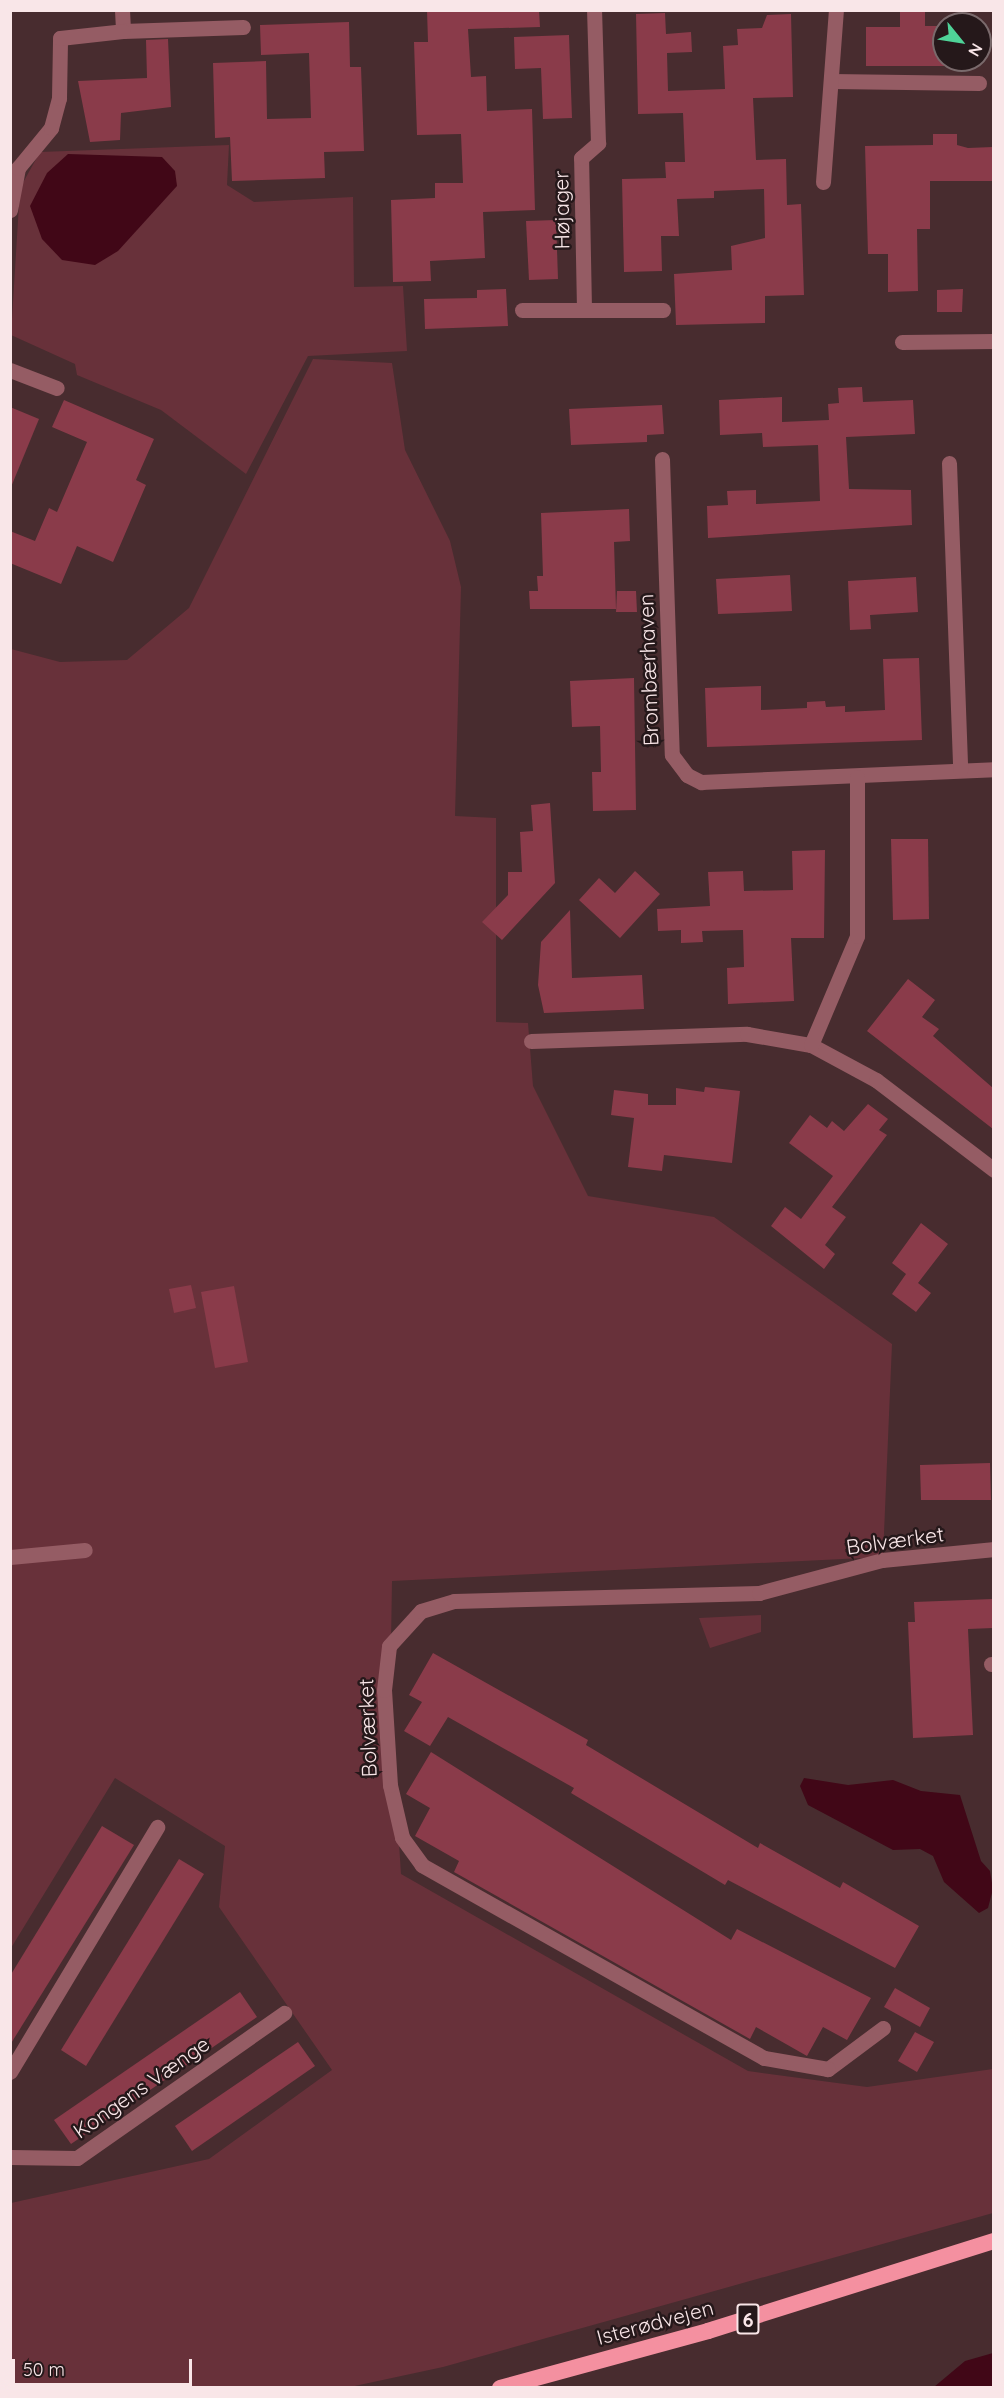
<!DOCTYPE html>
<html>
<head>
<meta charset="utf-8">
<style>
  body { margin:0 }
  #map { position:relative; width:1004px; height:2398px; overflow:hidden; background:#482c2f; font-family:Quicksand,sans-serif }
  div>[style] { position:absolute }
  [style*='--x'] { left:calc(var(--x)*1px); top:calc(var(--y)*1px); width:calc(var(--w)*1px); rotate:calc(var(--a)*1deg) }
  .green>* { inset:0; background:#68313a }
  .water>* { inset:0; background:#410717 }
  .building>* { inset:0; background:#8a3b4a }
  .minor>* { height:15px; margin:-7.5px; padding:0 7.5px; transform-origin:7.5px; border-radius:7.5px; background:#955c64 }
  .trunk>* { height:16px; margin:-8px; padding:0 8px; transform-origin:8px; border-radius:8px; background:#f490a0 }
  span { translate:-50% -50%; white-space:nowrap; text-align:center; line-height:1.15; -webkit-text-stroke:5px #25181a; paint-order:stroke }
  .shield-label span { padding:2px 4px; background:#25181a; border:2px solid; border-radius:4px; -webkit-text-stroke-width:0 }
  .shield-label { font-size:20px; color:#f9e6e8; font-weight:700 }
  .street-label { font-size:21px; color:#f9e6e8 }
  .frame { position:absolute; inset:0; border:12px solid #f9e6e8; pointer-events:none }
  .north { position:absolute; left:932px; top:12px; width:60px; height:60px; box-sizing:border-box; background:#25181a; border:2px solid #7a6a6c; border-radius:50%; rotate:120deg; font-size:16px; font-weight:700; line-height:24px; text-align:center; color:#f9e6e8 }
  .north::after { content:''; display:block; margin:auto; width:21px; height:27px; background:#4fd398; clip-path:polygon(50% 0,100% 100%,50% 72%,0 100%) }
  .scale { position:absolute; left:12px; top:2359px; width:180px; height:27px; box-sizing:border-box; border:3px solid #f9e6e8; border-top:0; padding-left:8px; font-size:18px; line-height:21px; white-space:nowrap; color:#f9e6e8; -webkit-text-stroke:4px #25181a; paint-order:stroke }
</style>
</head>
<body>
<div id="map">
  <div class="green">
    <i style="clip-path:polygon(229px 145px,227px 185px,254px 202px,353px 197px,354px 287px,403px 286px,407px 351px,308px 356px,246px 474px,161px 410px,77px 375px,75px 364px,11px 335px,20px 188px,40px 152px)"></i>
    <i style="clip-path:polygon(313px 359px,392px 363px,405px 450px,450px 541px,461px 587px,455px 816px,496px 818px,496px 1022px,528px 1023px,533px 1086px,588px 1196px,714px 1217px,892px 1344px,883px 1557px,392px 1581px,390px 1705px,401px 1874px,748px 2071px,867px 2087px,993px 2069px,993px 2213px,443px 2367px,350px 2387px,11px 2387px,11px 2203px,209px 2159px,332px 2070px,219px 1907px,225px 1846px,115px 1778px,11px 1948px,11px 649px,60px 662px,127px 660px,189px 608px)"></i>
    <i style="clip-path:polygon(761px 1615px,761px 1632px,710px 1648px,699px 1618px)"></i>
  </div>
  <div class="water">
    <i style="clip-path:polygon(68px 154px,162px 157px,175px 171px,177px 186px,118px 251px,95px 265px,62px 260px,42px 239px,30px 206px,47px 173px)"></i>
    <i style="clip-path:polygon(804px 1778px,848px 1785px,893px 1780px,921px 1791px,960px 1795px,981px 1861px,990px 1871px,993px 1889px,988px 1908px,979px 1913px,944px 1882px,933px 1856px,920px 1849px,893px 1850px,808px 1805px,800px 1786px)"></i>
    <i style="clip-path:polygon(993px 2353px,993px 2387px,934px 2387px,965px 2361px)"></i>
  </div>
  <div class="building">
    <i style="clip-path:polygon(427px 10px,539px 10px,540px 27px,468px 29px,471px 77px,486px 76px,487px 111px,532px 109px,535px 210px,483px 212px,485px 258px,430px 261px,431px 281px,393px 282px,391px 200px,435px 198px,435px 183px,463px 183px,461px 134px,417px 135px,414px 42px,428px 42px)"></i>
    <i style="clip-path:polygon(900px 10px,925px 10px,925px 26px,944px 26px,944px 66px,866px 66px,866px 27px,900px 27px)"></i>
    <i style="clip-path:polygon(665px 13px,666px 34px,691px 32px,692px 52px,667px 53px,668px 91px,725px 89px,723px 46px,738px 45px,737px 29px,762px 28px,767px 15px,791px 14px,793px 97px,753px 98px,756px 160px,786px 159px,787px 205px,801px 204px,804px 295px,765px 296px,765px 323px,676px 325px,674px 274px,732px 270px,731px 246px,765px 238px,764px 189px,714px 191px,714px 198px,677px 199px,679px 236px,661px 236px,662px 271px,624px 272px,622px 179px,666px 178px,665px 162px,685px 162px,683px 113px,638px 114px,636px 14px)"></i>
    <i style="clip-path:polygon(349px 22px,350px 67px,361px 67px,364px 151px,324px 152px,325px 178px,232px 181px,230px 137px,215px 138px,213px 63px,266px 61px,267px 119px,311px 118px,309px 53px,261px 55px,260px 25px)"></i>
    <i style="clip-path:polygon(569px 35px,572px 118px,543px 119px,541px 68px,515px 69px,514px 37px)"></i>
    <i style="clip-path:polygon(168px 39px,171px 107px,121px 113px,120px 140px,90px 142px,78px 81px,147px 78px,146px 40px)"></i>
    <i style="clip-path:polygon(933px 134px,957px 134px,957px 145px,968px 148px,993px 147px,993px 181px,930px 181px,930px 229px,917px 229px,918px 291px,888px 292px,888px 254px,868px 254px,865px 146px,933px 145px)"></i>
    <i style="clip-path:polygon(556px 220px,558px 279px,529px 280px,526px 221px)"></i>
    <i style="clip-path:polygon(506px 289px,508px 326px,425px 329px,424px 299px,477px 298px,477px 290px)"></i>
    <i style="clip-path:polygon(963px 289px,962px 312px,937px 312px,937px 290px)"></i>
    <i style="clip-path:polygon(862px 387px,863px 402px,913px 400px,915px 434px,846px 437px,849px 489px,911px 490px,912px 525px,708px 538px,707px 506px,728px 505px,727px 491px,756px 490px,756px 504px,820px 501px,818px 445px,763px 447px,762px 433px,720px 435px,719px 400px,782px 397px,782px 422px,829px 420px,828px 404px,839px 403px,838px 388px)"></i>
    <i style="clip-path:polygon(64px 400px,154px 439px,136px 480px,146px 485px,113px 562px,77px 546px,61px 584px,10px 563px,10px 531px,35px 541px,49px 508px,57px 512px,87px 442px,52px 427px)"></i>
    <i style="clip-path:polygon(662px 405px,664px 434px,647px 435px,647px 442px,571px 445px,569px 409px)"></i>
    <i style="clip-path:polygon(10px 407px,39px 419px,11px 487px,10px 487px)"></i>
    <i style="clip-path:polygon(629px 509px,630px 541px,614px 542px,616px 609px,530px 609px,529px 591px,538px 591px,537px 576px,543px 576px,541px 513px)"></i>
    <i style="clip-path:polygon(790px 575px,792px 611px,718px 614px,716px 579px)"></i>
    <i style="clip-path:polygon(916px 577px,918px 612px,870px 615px,871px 629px,850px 630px,848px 581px)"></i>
    <i style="clip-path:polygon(617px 591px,636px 591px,637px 612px,616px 612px)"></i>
    <i style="clip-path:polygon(919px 658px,922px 740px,707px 747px,705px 688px,761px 686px,761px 710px,807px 708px,807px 702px,825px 701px,826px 707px,845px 706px,845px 712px,885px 710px,883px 659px)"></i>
    <i style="clip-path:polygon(634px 678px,636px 810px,593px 811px,592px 772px,601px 772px,600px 726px,572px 727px,570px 681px)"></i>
    <i style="clip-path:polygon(550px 803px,555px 883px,502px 940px,482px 922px,508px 895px,508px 872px,522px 872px,520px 832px,533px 831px,531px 805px)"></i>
    <i style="clip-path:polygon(891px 839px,928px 839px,929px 919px,893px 920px)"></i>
    <i style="clip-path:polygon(825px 850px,824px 938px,791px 938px,794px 1001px,728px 1004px,727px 968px,744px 967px,743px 930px,702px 931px,703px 942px,681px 943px,681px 930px,658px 931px,657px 909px,710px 906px,708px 872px,743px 871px,744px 891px,793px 890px,792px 851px)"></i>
    <i style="clip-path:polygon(635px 871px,660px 894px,620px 938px,579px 900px,599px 878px,615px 893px)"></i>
    <i style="clip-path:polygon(570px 910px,572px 978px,642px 975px,644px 1009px,544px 1013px,538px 985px,541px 942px)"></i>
    <i style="clip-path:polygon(908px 979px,935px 1000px,922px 1017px,939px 1029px,933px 1036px,993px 1088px,993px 1129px,867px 1031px)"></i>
    <i style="clip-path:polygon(705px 1087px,740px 1091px,732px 1163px,664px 1155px,662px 1171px,628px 1167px,634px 1118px,611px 1115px,614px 1090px,648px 1094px,648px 1105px,676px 1105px,676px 1088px,704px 1092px)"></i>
    <i style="clip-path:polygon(868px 1104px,888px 1119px,879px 1130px,887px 1135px,832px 1207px,846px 1217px,825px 1245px,835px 1254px,824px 1269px,771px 1226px,785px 1207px,801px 1219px,833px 1176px,789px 1143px,810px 1115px,827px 1128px,832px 1121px,844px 1131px)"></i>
    <i style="clip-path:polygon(921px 1223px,948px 1244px,918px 1283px,931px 1293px,916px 1312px,892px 1294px,906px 1274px,892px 1263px)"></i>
    <i style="clip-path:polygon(191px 1285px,196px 1308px,174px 1313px,169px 1289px)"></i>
    <i style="clip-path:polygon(234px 1286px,248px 1362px,215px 1368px,201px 1292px)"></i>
    <i style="clip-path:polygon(990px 1463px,991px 1500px,921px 1500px,920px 1465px)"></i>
    <i style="clip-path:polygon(993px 1599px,993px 1628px,968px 1629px,973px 1735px,913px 1738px,908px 1622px,915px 1622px,914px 1602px)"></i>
    <i style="clip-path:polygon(433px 1653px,588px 1740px,586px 1745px,758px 1848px,760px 1843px,840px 1888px,843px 1882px,919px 1926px,895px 1968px,728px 1880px,725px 1885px,571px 1793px,574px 1788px,448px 1717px,430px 1746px,404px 1731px,422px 1702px,409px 1695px)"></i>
    <i style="clip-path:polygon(431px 1752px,731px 1940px,737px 1929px,871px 1998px,847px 2040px,823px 2027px,807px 2056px,756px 2027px,750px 2039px,454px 1872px,459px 1861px,415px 1836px,430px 1808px,406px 1794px)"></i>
    <i style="clip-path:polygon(102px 1826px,134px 1845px,10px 2045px,10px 1976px)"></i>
    <i style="clip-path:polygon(179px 1859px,204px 1874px,86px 2066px,61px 2050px)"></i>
    <i style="clip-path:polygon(895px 1988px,930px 2008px,920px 2027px,884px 2007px)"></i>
    <i style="clip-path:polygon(240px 1992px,257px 2017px,71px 2144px,54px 2120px)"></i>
    <i style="clip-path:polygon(915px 2032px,934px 2042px,917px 2072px,898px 2061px)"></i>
    <i style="clip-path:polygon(298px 2042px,315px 2066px,192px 2151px,175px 2126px)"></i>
  </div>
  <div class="minor">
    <i style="--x:122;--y:10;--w:21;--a:87"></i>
    <i style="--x:123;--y:31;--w:120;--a:-1.9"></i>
    <i style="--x:831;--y:81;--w:148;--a:0.8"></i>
    <i style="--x:823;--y:182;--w:172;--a:-85.7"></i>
    <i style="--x:10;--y:210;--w:43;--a:-79.2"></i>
    <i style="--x:18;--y:168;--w:52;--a:-50.5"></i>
    <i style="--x:51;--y:128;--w:31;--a:-75"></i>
    <i style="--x:59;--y:98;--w:60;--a:-89"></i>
    <i style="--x:60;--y:38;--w:63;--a:-6.3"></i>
    <i style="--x:584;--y:309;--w:151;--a:-91.1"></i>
    <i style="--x:581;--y:158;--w:23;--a:-41"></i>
    <i style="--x:598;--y:143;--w:133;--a:-91.7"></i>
    <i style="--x:522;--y:310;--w:141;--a:0"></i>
    <i style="--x:902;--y:342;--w:92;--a:-0.6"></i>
    <i style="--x:10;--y:370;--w:50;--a:21"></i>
    <i style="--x:662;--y:459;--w:296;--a:88.1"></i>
    <i style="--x:672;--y:755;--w:25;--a:53"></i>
    <i style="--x:687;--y:775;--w:16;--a:27"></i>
    <i style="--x:701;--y:782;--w:293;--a:-2.5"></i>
    <i style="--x:949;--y:463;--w:307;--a:87.9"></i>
    <i style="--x:531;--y:1041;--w:216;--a:-1.9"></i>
    <i style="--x:747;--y:1034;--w:65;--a:9.8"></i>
    <i style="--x:811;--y:1045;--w:74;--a:28.3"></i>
    <i style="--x:876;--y:1080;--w:148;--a:37.3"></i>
    <i style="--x:811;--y:1045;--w:118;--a:-67.1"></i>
    <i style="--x:857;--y:936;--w:159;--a:-90"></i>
    <i style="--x:10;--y:1557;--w:75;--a:-5.3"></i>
    <i style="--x:991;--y:1664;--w:3;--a:0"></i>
    <i style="--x:883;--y:2028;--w:69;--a:143.3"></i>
    <i style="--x:828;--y:2069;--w:65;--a:-170.2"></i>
    <i style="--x:764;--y:2058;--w:393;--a:-150.6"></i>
    <i style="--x:422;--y:1865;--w:34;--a:-126"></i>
    <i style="--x:402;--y:1837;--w:53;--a:-103"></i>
    <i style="--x:390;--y:1785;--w:95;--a:-93.6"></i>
    <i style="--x:384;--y:1690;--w:44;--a:-83.5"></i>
    <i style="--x:389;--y:1646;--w:47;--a:-47.6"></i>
    <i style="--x:421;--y:1611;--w:34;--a:-17"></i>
    <i style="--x:454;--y:1601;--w:305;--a:-1.5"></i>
    <i style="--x:759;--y:1593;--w:127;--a:-15"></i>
    <i style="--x:882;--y:1560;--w:113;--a:-5.6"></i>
    <i style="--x:10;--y:2072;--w:286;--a:-59"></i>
    <i style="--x:10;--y:2157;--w:67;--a:0.9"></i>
    <i style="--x:77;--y:2158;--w:253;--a:-35"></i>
  </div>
  <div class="trunk">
    <i style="--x:500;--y:2388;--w:216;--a:-15.3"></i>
    <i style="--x:708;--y:2331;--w:300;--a:-17.5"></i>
  </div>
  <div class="shield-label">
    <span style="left:748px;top:2319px">6</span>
  </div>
  <div class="street-label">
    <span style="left:561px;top:210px;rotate:-91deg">Højager</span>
    <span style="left:648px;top:670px;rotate:-92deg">Brombærhaven</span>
    <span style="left:895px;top:1540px;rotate:-8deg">Bolværket</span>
    <span style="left:367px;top:1728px;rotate:-92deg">Bolværket</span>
    <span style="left:141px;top:2087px;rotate:-35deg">Kongens Vænge</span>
    <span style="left:655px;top:2322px;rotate:-15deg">Isterødvejen</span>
  </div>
  <div class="frame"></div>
  <div class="north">N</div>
  <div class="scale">50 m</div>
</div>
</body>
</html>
